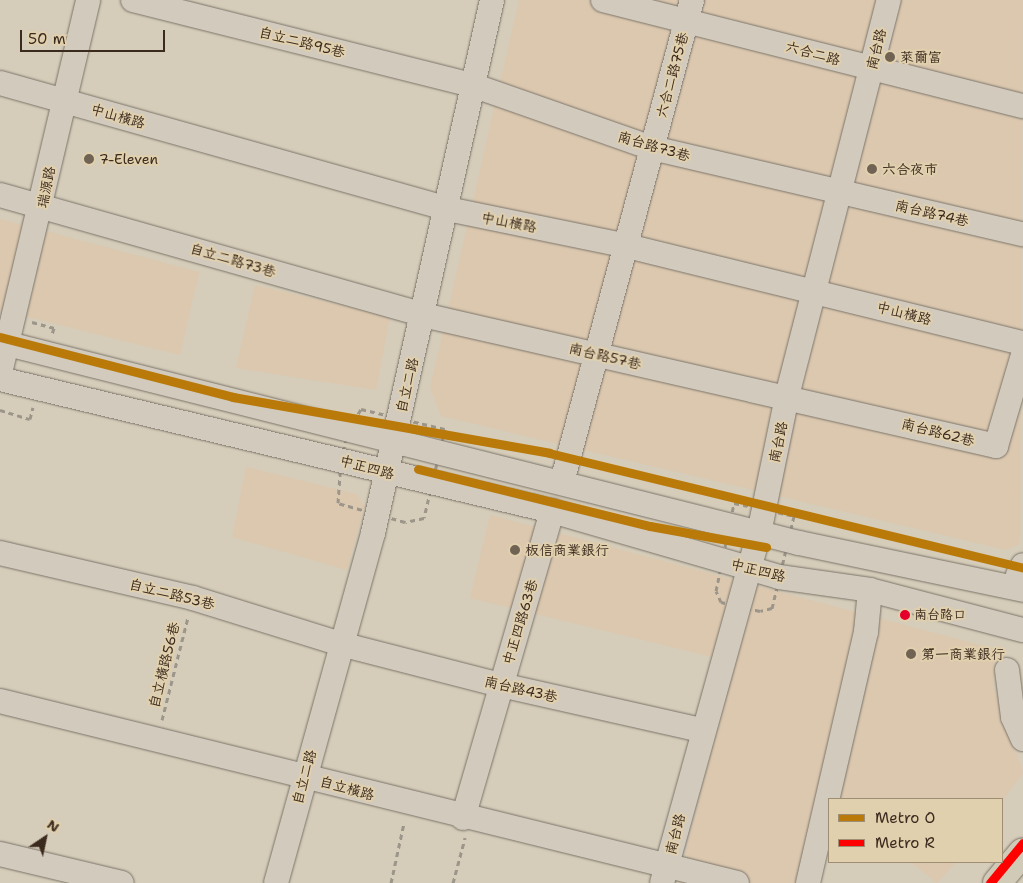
<!DOCTYPE html>
<html>
<head>
<meta charset="utf-8">
<style>
  body { margin:0 }
  #map { position:relative; width:1023px; height:883px; overflow:hidden; background:#d5ccb9; font-family:"Shantell Sans","LXGW WenKai TC",sans-serif }
  div>[style] { position:absolute }
  [style*='--x'] { left:calc(var(--x)*1px); top:calc(var(--y)*1px); width:calc(var(--w)*1px); rotate:calc(var(--a)*1deg) }
  .built>* { inset:0; background:#dcc8af }
  .path>* { height:3px; margin-top:-1.5px; transform-origin:0; background:repeating-linear-gradient(90deg,#9b958a 0 5px,transparent 0 9px) }
  .roads { filter:drop-shadow(0 0 1px #7b7469) drop-shadow(0 0 1px #7b7469) }
  .minor>* { height:24px; margin:-12px; padding:0 12px; transform-origin:12px; border-radius:12px; background:#d1cabd }
  .major>* { height:28px; margin:-14px; padding:0 14px; transform-origin:14px; border-radius:14px; background:#d1cab6 }
  .metro-1>* { height:9px; margin:-4.5px; padding:0 4.5px; transform-origin:4.5px; border-radius:4.5px; background:#ba7a0a }
  .metro-2>* { height:9px; margin:-4.5px; padding:0 4.5px; transform-origin:4.5px; border-radius:4.5px; background:#f00 }
  .dots>* { width:14px; height:14px; translate:-50% -50%; box-sizing:border-box; border:2px solid #e1d0ad; border-radius:50% }
  span { translate:-50% -50%; white-space:nowrap; text-align:center; line-height:1.15; -webkit-text-stroke:4px #e1d0ad; paint-order:stroke }
  .bus-label { font-size:13px; color:#3b2a1e }
  .left { translate:0 -50%; text-align:left }
  .street-label { font-size:14px; color:#3b2a1e }
  .poi-label { font-size:14px; color:#3b2a1e }
  .legend { position:absolute; left:828px; top:798px; width:175px; height:65px; box-sizing:border-box; background:#e1d0ad; border:1px solid #9f8e74; margin:0; padding:6px 9px; list-style:none; font-size:15px; color:#3b2a1e }
  .legend li { display:flex; align-items:center; gap:10px; height:25px }
  .legend b { width:25px; border:1px solid #9f8e74 }
  .north { position:absolute; left:20px; top:813px; width:50px; height:50px; -webkit-text-stroke:4px #e1d0ad; paint-order:stroke; rotate:34deg; font-size:14px; font-weight:700; line-height:20px; text-align:center; color:#3b2a1e }
  .north::after { content:''; display:block; margin:auto; width:18px; height:22px; background:#3b2a1e; clip-path:polygon(50% 0,100% 100%,50% 72%,0 100%) }
  .scale { position:absolute; left:20px; top:30px; width:145px; height:22px; box-sizing:border-box; border:2px solid #3b2a1e; border-top:0; padding-left:6px; font-size:15px; line-height:18px; white-space:nowrap; color:#3b2a1e; -webkit-text-stroke:4px #e1d0ad; paint-order:stroke }
</style>
</head>
<body>
<div id="map">
  <div class="built">
    <i style="clip-path:polygon(519px 0,1023px 0,1020px 544px,1006px 550px,441px 416px,430px 388px)"></i>
    <i style="clip-path:polygon(0 219px,199px 272px,180px 355px,0 310px)"></i>
    <i style="clip-path:polygon(255px 285px,390px 317px,376px 390px,236px 368px)"></i>
    <i style="clip-path:polygon(246px 467px,356px 494px,364px 506px,347px 570px,232px 537px)"></i>
    <i style="clip-path:polygon(490px 515px,995px 649px,994px 688px,1023px 773px,1002px 801px,829px 799px,806px 883px,678px 883px,733px 662px,470px 598px)"></i>
    <i style="clip-path:polygon(911px 862px,956px 862px,937px 883px)"></i>
  </div>
  <div class="path">
    <i style="--x:32;--y:322;--w:23;--a:15"></i>
    <i style="--x:54;--y:328;--w:6;--a:108"></i>
    <i style="--x:361;--y:409;--w:86;--a:13.4"></i>
    <i style="--x:445;--y:429;--w:91;--a:103.3"></i>
    <i style="--x:424;--y:518;--w:19;--a:168"></i>
    <i style="--x:405;--y:522;--w:70;--a:-164.2"></i>
    <i style="--x:338;--y:503;--w:43;--a:-86"></i>
    <i style="--x:341;--y:460;--w:32;--a:-76"></i>
    <i style="--x:349;--y:429;--w:23;--a:-59"></i>
    <i style="--x:0;--y:410;--w:31;--a:17"></i>
    <i style="--x:30;--y:419;--w:12;--a:-76"></i>
    <i style="--x:734;--y:503;--w:61;--a:12.2"></i>
    <i style="--x:794;--y:516;--w:95;--a:103.4"></i>
    <i style="--x:772;--y:608;--w:12;--a:166"></i>
    <i style="--x:760;--y:611;--w:40;--a:-167"></i>
    <i style="--x:721;--y:602;--w:12;--a:-114"></i>
    <i style="--x:716;--y:591;--w:90;--a:-78.4"></i>
    <i style="--x:162;--y:720;--w:106;--a:-75.8"></i>
    <i style="--x:391;--y:883;--w:61;--a:-77.8"></i>
    <i style="--x:453;--y:883;--w:47;--a:-75.1"></i>
  </div>
  <div class="roads">
    <div class="minor">
      <i style="--x:133;--y:0;--w:349;--a:14.1"></i>
      <i style="--x:472;--y:85;--w:191;--a:19.3"></i>
      <i style="--x:652;--y:148;--w:381;--a:13.1"></i>
      <i style="--x:603;--y:0;--w:433;--a:14.2"></i>
      <i style="--x:0;--y:83;--w:464;--a:15.7"></i>
      <i style="--x:447;--y:209;--w:180;--a:11.6"></i>
      <i style="--x:623;--y:245;--w:412;--a:13.8"></i>
      <i style="--x:0;--y:195;--w:440;--a:15.8"></i>
      <i style="--x:423;--y:315;--w:588;--a:12.88"></i>
      <i style="--x:996;--y:446;--w:95;--a:-73.5"></i>
      <i style="--x:0;--y:342;--w:824;--a:14.12"></i>
      <i style="--x:799;--y:543;--w:229;--a:11.8"></i>
      <i style="--x:0;--y:373;--w:383;--a:-76.7"></i>
      <i style="--x:0;--y:379;--w:568;--a:13.45"></i>
      <i style="--x:552;--y:511;--w:236;--a:16.2"></i>
      <i style="--x:779;--y:577;--w:92;--a:8.1"></i>
      <i style="--x:870;--y:590;--w:158;--a:14.7"></i>
      <i style="--x:562;--y:482;--w:499;--a:-74.9"></i>
      <i style="--x:0;--y:553;--w:198;--a:13.1"></i>
      <i style="--x:193;--y:598;--w:155;--a:17.3"></i>
      <i style="--x:341;--y:644;--w:165;--a:14.4"></i>
      <i style="--x:501;--y:685;--w:205;--a:12.7"></i>
      <i style="--x:1018;--y:575;--w:11;--a:-63"></i>
      <i style="--x:1007;--y:670;--w:47;--a:82.7"></i>
      <i style="--x:1013;--y:717;--w:24;--a:66"></i>
      <i style="--x:0;--y:701;--w:759;--a:13.87"></i>
      <i style="--x:463;--y:818;--w:320;--a:-73.8"></i>
      <i style="--x:0;--y:854;--w:125;--a:13.4"></i>
      <i style="--x:276;--y:883;--w:363;--a:-74.5"></i>
      <i style="--x:373;--y:533;--w:546;--a:-77.41"></i>
      <i style="--x:662;--y:883;--w:363;--a:-74.5"></i>
      <i style="--x:759;--y:533;--w:140;--a:-78.4"></i>
      <i style="--x:787;--y:396;--w:409;--a:-75.6"></i>
      <i style="--x:808;--y:883;--w:258;--a:-77"></i>
      <i style="--x:866;--y:632;--w:42;--a:-84.6"></i>
    </div>
    <div class="major">
      <i style="--x:997;--y:883;--w:40;--a:-50"></i>
    </div>
  </div>
  <div class="metro-1">
    <i style="--x:0;--y:337;--w:241;--a:14.4"></i>
    <i style="--x:233;--y:397;--w:321;--a:10"></i>
    <i style="--x:549;--y:453;--w:488;--a:13.6"></i>
    <i style="--x:418;--y:469;--w:239;--a:13.8"></i>
    <i style="--x:650;--y:526;--w:118;--a:10.3"></i>
  </div>
  <div class="metro-2">
    <i style="--x:990;--y:883;--w:52;--a:-50.5"></i>
  </div>
  <div class="dots">
    <i style="left:890px;top:57px;background:#716354"></i>
    <i style="left:89px;top:159px;background:#716354"></i>
    <i style="left:872px;top:169px;background:#716354"></i>
    <i style="left:515px;top:550px;background:#716354"></i>
    <i style="left:905px;top:615px;background:#e4002b"></i>
    <i style="left:911px;top:654px;background:#716354"></i>
  </div>
  <div class="bus-label">
    <span class="left" style="left:914px;top:615px">南台路口</span>
  </div>
  <div class="street-label">
    <span style="left:302px;top:42px;rotate:14deg">自立二路95巷</span>
    <span style="left:876px;top:49px;rotate:-76deg">南台路</span>
    <span style="left:813px;top:53px;rotate:15deg">六合二路</span>
    <span style="left:672px;top:75px;rotate:-75deg">六合二路75巷</span>
    <span style="left:118px;top:116px;rotate:16deg">中山橫路</span>
    <span style="left:654px;top:146px;rotate:16deg">南台路73巷</span>
    <span style="left:46px;top:187px;rotate:-79deg">瑞源路</span>
    <span style="left:932px;top:213px;rotate:13deg">南台路74巷</span>
    <span style="left:509px;top:222px;rotate:11deg">中山橫路</span>
    <span style="left:233px;top:260px;rotate:16deg">自立二路73巷</span>
    <span style="left:904px;top:313px;rotate:14deg">中山橫路</span>
    <span style="left:605px;top:356px;rotate:13deg">南台路57巷</span>
    <span style="left:407px;top:385px;rotate:-77deg">自立二路</span>
    <span style="left:938px;top:432px;rotate:14deg">南台路62巷</span>
    <span style="left:778px;top:442px;rotate:-78deg">南台路</span>
    <span style="left:367px;top:467px;rotate:15deg">中正四路</span>
    <span style="left:758px;top:570px;rotate:14deg">中正四路</span>
    <span style="left:172px;top:594px;rotate:14deg">自立二路53巷</span>
    <span style="left:520px;top:622px;rotate:-73deg">中正四路63巷</span>
    <span style="left:164px;top:665px;rotate:-76deg">自立橫路56巷</span>
    <span style="left:521px;top:689px;rotate:13deg">南台路43巷</span>
    <span style="left:304px;top:777px;rotate:-75deg">自立二路</span>
    <span style="left:347px;top:788px;rotate:15deg">自立橫路</span>
    <span style="left:675px;top:834px;rotate:-76deg">南台路</span>
  </div>
  <div class="poi-label">
    <span class="left" style="left:900px;top:57px">萊爾富</span>
    <span class="left" style="left:99px;top:159px">7-Eleven</span>
    <span class="left" style="left:882px;top:169px">六合夜市</span>
    <span class="left" style="left:525px;top:550px">板信商業銀行</span>
    <span class="left" style="left:921px;top:654px">第一商業銀行</span>
  </div>
  <ul class="legend">
  <li><b style="height:6px;background:#ba7a0a"></b>Metro O</li>
  <li><b style="height:6px;background:#f00"></b>Metro R</li>
  </ul>
  <div class="north">N</div>
  <div class="scale">50 m</div>
</div>
</body>
</html>
